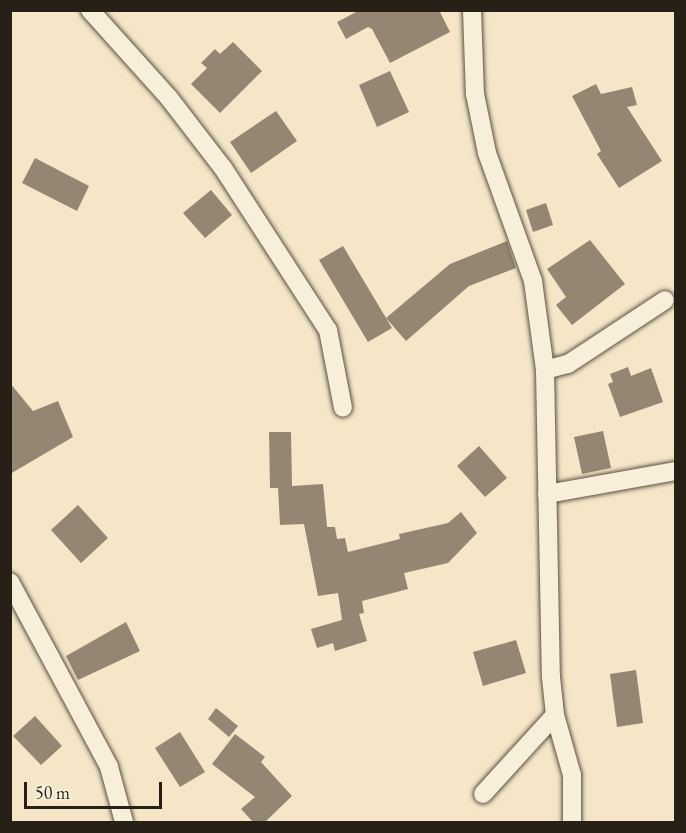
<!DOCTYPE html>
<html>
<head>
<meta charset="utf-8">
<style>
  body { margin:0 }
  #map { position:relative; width:686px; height:833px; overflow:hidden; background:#f5e6c7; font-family:"EB Garamond",serif }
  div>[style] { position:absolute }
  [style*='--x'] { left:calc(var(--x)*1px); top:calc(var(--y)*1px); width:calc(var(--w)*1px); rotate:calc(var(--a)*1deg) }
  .building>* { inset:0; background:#938672 }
  .roads { filter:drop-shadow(0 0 2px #5b5142) drop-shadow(0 0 2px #5b5142) }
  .minor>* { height:18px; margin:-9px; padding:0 9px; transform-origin:9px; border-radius:9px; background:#f8efdb }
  span { translate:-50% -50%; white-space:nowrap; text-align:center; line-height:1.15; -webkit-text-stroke:5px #f8efdb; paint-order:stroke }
  .frame { position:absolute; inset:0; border:12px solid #281f16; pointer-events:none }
  .scale { position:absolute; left:24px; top:782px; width:138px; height:27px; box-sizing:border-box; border:3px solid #281f16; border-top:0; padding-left:8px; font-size:18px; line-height:21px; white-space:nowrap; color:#281f16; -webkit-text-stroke:4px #f8efdb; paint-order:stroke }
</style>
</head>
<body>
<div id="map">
  <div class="building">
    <i style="clip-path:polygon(360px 10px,439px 10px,450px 32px,390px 63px,372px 29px,368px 27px,346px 39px,337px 22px)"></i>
    <i style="clip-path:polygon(233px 42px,262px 71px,220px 113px,191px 84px,207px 68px,201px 63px,215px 49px,220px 54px)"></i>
    <i style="clip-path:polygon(390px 71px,409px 112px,377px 127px,359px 85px)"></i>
    <i style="clip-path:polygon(596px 84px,601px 94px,632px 87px,637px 105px,627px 107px,662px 161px,619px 188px,597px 154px,601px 151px,572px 96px)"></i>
    <i style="clip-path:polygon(276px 111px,297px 141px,251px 173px,230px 142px)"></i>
    <i style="clip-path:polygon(35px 158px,89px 186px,77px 211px,22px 183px)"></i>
    <i style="clip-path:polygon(211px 190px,232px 215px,205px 238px,183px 213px)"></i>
    <i style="clip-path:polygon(546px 203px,553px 225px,533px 232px,526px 210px)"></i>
    <i style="clip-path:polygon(590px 240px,625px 284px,572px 325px,556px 305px,566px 297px,547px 269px)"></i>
    <i style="clip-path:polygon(507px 241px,516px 268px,469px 286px,406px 341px,386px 318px,450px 264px)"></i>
    <i style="clip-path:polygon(343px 246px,392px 328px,368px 342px,319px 260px)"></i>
    <i style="clip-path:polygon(628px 367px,631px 376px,651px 368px,663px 402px,620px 417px,608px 384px,613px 382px,610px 374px)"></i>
    <i style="clip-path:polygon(10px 383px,33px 411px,58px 401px,73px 437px,10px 474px)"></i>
    <i style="clip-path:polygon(603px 431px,611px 468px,582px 474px,574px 437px)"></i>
    <i style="clip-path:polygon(269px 432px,291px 432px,292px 486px,323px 484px,327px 527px,335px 527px,337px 539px,345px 538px,348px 552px,400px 539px,399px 534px,448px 523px,461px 512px,477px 533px,448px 563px,404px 573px,408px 589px,362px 601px,364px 613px,359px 614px,367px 641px,335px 651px,333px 643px,317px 648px,311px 629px,342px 620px,338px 593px,318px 596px,304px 524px,280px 525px,278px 488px,270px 488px)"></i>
    <i style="clip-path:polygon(479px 446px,507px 478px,485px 497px,457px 466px)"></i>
    <i style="clip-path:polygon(78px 505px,108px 538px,81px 563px,51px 530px)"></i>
    <i style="clip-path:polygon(126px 622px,140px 651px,78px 680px,66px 656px)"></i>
    <i style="clip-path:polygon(516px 640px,526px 673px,483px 686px,473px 652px)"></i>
    <i style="clip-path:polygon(636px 670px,643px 723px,617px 727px,610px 674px)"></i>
    <i style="clip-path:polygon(216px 708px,238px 726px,229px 737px,208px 719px)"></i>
    <i style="clip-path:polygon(35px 716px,62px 746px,41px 765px,13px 736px)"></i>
    <i style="clip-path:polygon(180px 732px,205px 772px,180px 787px,155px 748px)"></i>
    <i style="clip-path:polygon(235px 734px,265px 757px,261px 762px,292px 796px,265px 822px,253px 822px,241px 809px,255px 797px,212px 764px)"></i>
  </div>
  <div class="roads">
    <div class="minor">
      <i style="--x:90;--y:10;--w:118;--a:48.1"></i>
      <i style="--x:169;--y:98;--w:88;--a:52.4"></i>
      <i style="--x:223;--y:168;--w:193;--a:57.1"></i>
      <i style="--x:328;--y:330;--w:79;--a:79.1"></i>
      <i style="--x:472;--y:10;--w:84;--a:88"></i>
      <i style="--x:475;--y:94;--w:60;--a:78.5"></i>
      <i style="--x:487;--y:153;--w:136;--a:70.2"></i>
      <i style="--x:533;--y:281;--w:90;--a:82.3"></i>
      <i style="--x:545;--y:370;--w:307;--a:88.9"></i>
      <i style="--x:551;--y:677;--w:38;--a:84"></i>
      <i style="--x:555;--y:715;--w:62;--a:74.2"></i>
      <i style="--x:572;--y:775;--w:47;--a:90"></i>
      <i style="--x:545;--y:370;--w:24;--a:-15"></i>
      <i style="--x:568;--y:364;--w:116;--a:-33.4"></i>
      <i style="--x:547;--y:494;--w:131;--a:-10.1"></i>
      <i style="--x:10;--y:582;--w:210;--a:61.8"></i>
      <i style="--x:109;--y:767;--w:57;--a:74.7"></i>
      <i style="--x:483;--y:794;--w:107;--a:-47.7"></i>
    </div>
  </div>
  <div class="frame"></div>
  <div class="scale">50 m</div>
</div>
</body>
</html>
